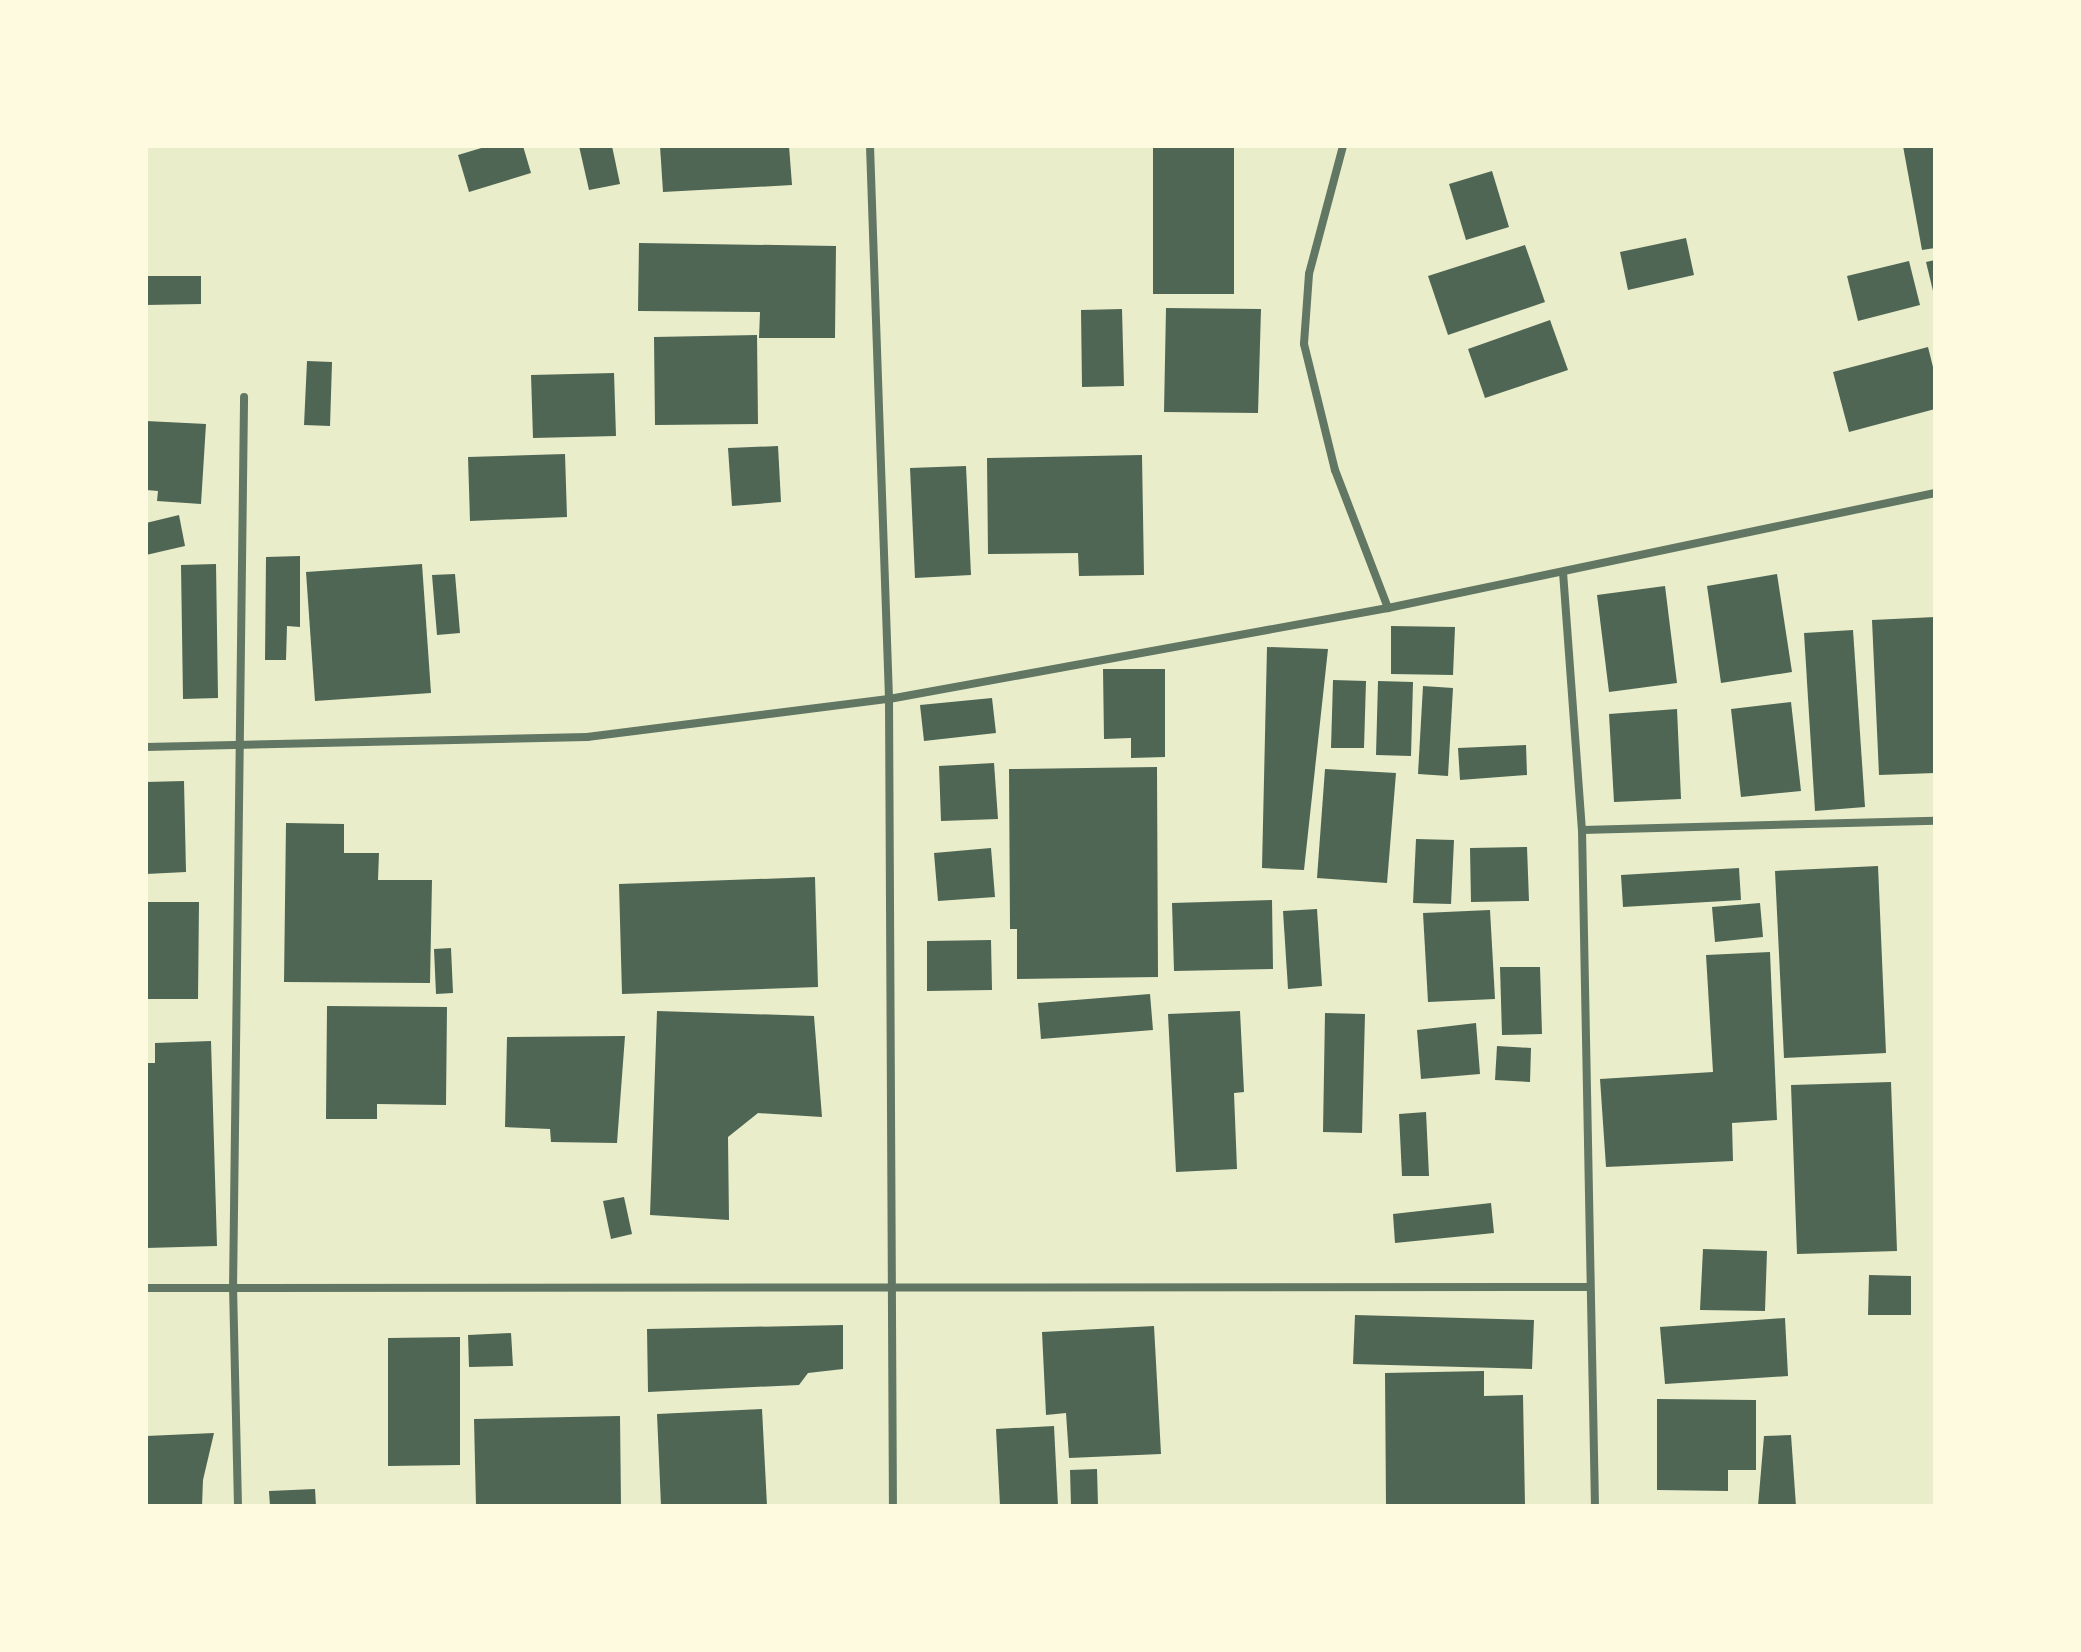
<!DOCTYPE html>
<html>
<head>
<meta charset="utf-8">
<style>
  body { margin:0 }
  #map { position:relative; width:2081px; height:1652px; overflow:hidden; background:#e9edc9; font-family:"IBM Plex Serif",serif }
  div>[style] { position:absolute }
  [style*='--x'] { left:calc(var(--x)*1px); top:calc(var(--y)*1px); width:calc(var(--w)*1px); rotate:calc(var(--a)*1deg) }
  .building>* { inset:0; background:#4f6655 }
  .minor>* { height:8px; margin:-4px; padding:0 4px; transform-origin:4px; border-radius:4px; background:#617663 }
  span { translate:-50% -50%; white-space:nowrap; text-align:center; line-height:1.15; -webkit-text-stroke:6px #fefae0; paint-order:stroke }
  .frame { position:absolute; inset:0; border:148px solid #fefae0; pointer-events:none }
</style>
</head>
<body>
<div id="map">
  <div class="building">
    <i style="clip-path:polygon(488px 146px,523px 146px,531px 173px,469px 192px,458px 155px)"></i>
    <i style="clip-path:polygon(579px 146px,612px 146px,620px 184px,589px 190px)"></i>
    <i style="clip-path:polygon(660px 146px,789px 146px,792px 185px,663px 192px)"></i>
    <i style="clip-path:polygon(1153px 146px,1234px 146px,1234px 294px,1153px 294px)"></i>
    <i style="clip-path:polygon(1903px 146px,1935px 146px,1935px 248px,1922px 250px)"></i>
    <i style="clip-path:polygon(1492px 171px,1509px 227px,1466px 240px,1449px 184px)"></i>
    <i style="clip-path:polygon(1686px 238px,1694px 275px,1628px 290px,1620px 252px)"></i>
    <i style="clip-path:polygon(639px 243px,836px 246px,835px 338px,759px 338px,760px 312px,638px 311px)"></i>
    <i style="clip-path:polygon(1525px 245px,1545px 302px,1448px 335px,1428px 276px)"></i>
    <i style="clip-path:polygon(1935px 260px,1935px 295px,1934px 295px,1926px 262px)"></i>
    <i style="clip-path:polygon(1909px 261px,1920px 305px,1858px 321px,1847px 276px)"></i>
    <i style="clip-path:polygon(146px 276px,201px 276px,201px 304px,146px 305px)"></i>
    <i style="clip-path:polygon(1166px 308px,1261px 309px,1258px 413px,1164px 412px)"></i>
    <i style="clip-path:polygon(1122px 309px,1124px 386px,1082px 387px,1081px 310px)"></i>
    <i style="clip-path:polygon(1550px 320px,1568px 370px,1485px 398px,1468px 349px)"></i>
    <i style="clip-path:polygon(757px 335px,758px 424px,655px 425px,654px 337px)"></i>
    <i style="clip-path:polygon(1928px 347px,1935px 375px,1935px 409px,1849px 432px,1833px 372px)"></i>
    <i style="clip-path:polygon(307px 361px,332px 362px,330px 426px,304px 425px)"></i>
    <i style="clip-path:polygon(614px 373px,616px 436px,533px 438px,531px 375px)"></i>
    <i style="clip-path:polygon(146px 421px,206px 424px,201px 504px,157px 501px,158px 491px,146px 490px)"></i>
    <i style="clip-path:polygon(778px 446px,781px 502px,732px 506px,728px 448px)"></i>
    <i style="clip-path:polygon(565px 454px,567px 517px,470px 521px,468px 457px)"></i>
    <i style="clip-path:polygon(1142px 455px,1144px 575px,1079px 576px,1078px 553px,988px 554px,987px 458px)"></i>
    <i style="clip-path:polygon(966px 466px,971px 575px,915px 578px,910px 468px)"></i>
    <i style="clip-path:polygon(179px 515px,185px 546px,146px 555px,146px 523px)"></i>
    <i style="clip-path:polygon(300px 556px,300px 627px,287px 626px,286px 660px,265px 660px,266px 557px)"></i>
    <i style="clip-path:polygon(216px 564px,218px 698px,183px 699px,181px 565px)"></i>
    <i style="clip-path:polygon(422px 564px,431px 693px,315px 701px,306px 572px)"></i>
    <i style="clip-path:polygon(455px 574px,460px 633px,437px 635px,432px 575px)"></i>
    <i style="clip-path:polygon(1777px 574px,1792px 672px,1721px 683px,1707px 586px)"></i>
    <i style="clip-path:polygon(1665px 586px,1677px 683px,1609px 692px,1597px 595px)"></i>
    <i style="clip-path:polygon(1935px 617px,1935px 773px,1879px 775px,1872px 620px)"></i>
    <i style="clip-path:polygon(1391px 626px,1455px 627px,1453px 675px,1391px 674px)"></i>
    <i style="clip-path:polygon(1853px 630px,1865px 807px,1815px 811px,1804px 633px)"></i>
    <i style="clip-path:polygon(1267px 647px,1328px 649px,1304px 870px,1262px 868px)"></i>
    <i style="clip-path:polygon(1103px 669px,1165px 669px,1165px 757px,1131px 758px,1131px 738px,1104px 739px)"></i>
    <i style="clip-path:polygon(1333px 680px,1366px 681px,1364px 748px,1331px 748px)"></i>
    <i style="clip-path:polygon(1378px 681px,1413px 682px,1411px 756px,1376px 755px)"></i>
    <i style="clip-path:polygon(1423px 686px,1453px 688px,1448px 776px,1418px 774px)"></i>
    <i style="clip-path:polygon(992px 698px,996px 733px,924px 741px,920px 705px)"></i>
    <i style="clip-path:polygon(1791px 702px,1801px 791px,1741px 797px,1731px 709px)"></i>
    <i style="clip-path:polygon(1677px 709px,1681px 799px,1614px 802px,1609px 714px)"></i>
    <i style="clip-path:polygon(1526px 745px,1527px 775px,1460px 780px,1458px 748px)"></i>
    <i style="clip-path:polygon(994px 763px,998px 819px,941px 821px,939px 766px)"></i>
    <i style="clip-path:polygon(1157px 767px,1158px 977px,1017px 979px,1017px 929px,1010px 929px,1009px 769px)"></i>
    <i style="clip-path:polygon(1325px 769px,1396px 773px,1387px 883px,1317px 878px)"></i>
    <i style="clip-path:polygon(184px 781px,186px 872px,146px 874px,146px 782px)"></i>
    <i style="clip-path:polygon(286px 823px,344px 824px,344px 853px,379px 853px,378px 880px,432px 880px,430px 983px,284px 982px)"></i>
    <i style="clip-path:polygon(1416px 839px,1454px 840px,1451px 904px,1413px 903px)"></i>
    <i style="clip-path:polygon(1527px 847px,1529px 901px,1471px 902px,1470px 848px)"></i>
    <i style="clip-path:polygon(991px 848px,995px 897px,938px 901px,934px 853px)"></i>
    <i style="clip-path:polygon(1878px 866px,1886px 1053px,1784px 1058px,1775px 871px)"></i>
    <i style="clip-path:polygon(1739px 868px,1741px 900px,1623px 907px,1621px 875px)"></i>
    <i style="clip-path:polygon(815px 877px,818px 987px,622px 994px,619px 884px)"></i>
    <i style="clip-path:polygon(1272px 900px,1273px 969px,1174px 971px,1172px 903px)"></i>
    <i style="clip-path:polygon(146px 902px,199px 902px,198px 999px,146px 999px)"></i>
    <i style="clip-path:polygon(1760px 903px,1763px 937px,1715px 942px,1712px 907px)"></i>
    <i style="clip-path:polygon(1317px 909px,1322px 986px,1288px 989px,1283px 911px)"></i>
    <i style="clip-path:polygon(1490px 910px,1495px 999px,1428px 1002px,1423px 913px)"></i>
    <i style="clip-path:polygon(991px 940px,992px 990px,927px 991px,927px 941px)"></i>
    <i style="clip-path:polygon(451px 948px,453px 993px,436px 994px,434px 949px)"></i>
    <i style="clip-path:polygon(1770px 952px,1777px 1120px,1732px 1123px,1733px 1161px,1606px 1167px,1600px 1079px,1713px 1072px,1706px 955px)"></i>
    <i style="clip-path:polygon(1500px 967px,1540px 967px,1542px 1034px,1502px 1035px)"></i>
    <i style="clip-path:polygon(1150px 994px,1153px 1030px,1041px 1039px,1038px 1003px)"></i>
    <i style="clip-path:polygon(327px 1006px,447px 1007px,446px 1105px,377px 1104px,377px 1119px,326px 1119px)"></i>
    <i style="clip-path:polygon(657px 1011px,814px 1016px,822px 1117px,758px 1113px,728px 1137px,729px 1220px,650px 1215px)"></i>
    <i style="clip-path:polygon(1240px 1011px,1244px 1092px,1234px 1093px,1237px 1169px,1176px 1172px,1168px 1014px)"></i>
    <i style="clip-path:polygon(1325px 1013px,1365px 1014px,1362px 1133px,1323px 1132px)"></i>
    <i style="clip-path:polygon(1476px 1023px,1480px 1074px,1421px 1079px,1417px 1030px)"></i>
    <i style="clip-path:polygon(625px 1036px,617px 1143px,551px 1142px,550px 1129px,505px 1127px,507px 1037px)"></i>
    <i style="clip-path:polygon(211px 1041px,217px 1246px,146px 1248px,146px 1063px,155px 1063px,155px 1043px)"></i>
    <i style="clip-path:polygon(1497px 1046px,1531px 1048px,1530px 1082px,1495px 1080px)"></i>
    <i style="clip-path:polygon(1891px 1082px,1897px 1251px,1797px 1254px,1791px 1085px)"></i>
    <i style="clip-path:polygon(1426px 1112px,1429px 1176px,1402px 1176px,1399px 1114px)"></i>
    <i style="clip-path:polygon(624px 1197px,632px 1234px,611px 1239px,603px 1201px)"></i>
    <i style="clip-path:polygon(1491px 1203px,1494px 1233px,1395px 1243px,1393px 1214px)"></i>
    <i style="clip-path:polygon(1703px 1249px,1767px 1251px,1765px 1311px,1700px 1310px)"></i>
    <i style="clip-path:polygon(1869px 1275px,1911px 1276px,1911px 1315px,1868px 1315px)"></i>
    <i style="clip-path:polygon(1355px 1315px,1534px 1320px,1532px 1369px,1353px 1364px)"></i>
    <i style="clip-path:polygon(1785px 1318px,1788px 1376px,1665px 1384px,1660px 1327px)"></i>
    <i style="clip-path:polygon(843px 1325px,843px 1369px,808px 1373px,799px 1385px,648px 1392px,647px 1329px)"></i>
    <i style="clip-path:polygon(1154px 1326px,1161px 1454px,1069px 1458px,1066px 1413px,1046px 1415px,1042px 1332px)"></i>
    <i style="clip-path:polygon(511px 1333px,513px 1366px,469px 1367px,468px 1335px)"></i>
    <i style="clip-path:polygon(460px 1337px,460px 1465px,388px 1466px,388px 1338px)"></i>
    <i style="clip-path:polygon(1484px 1371px,1484px 1396px,1523px 1395px,1525px 1506px,1386px 1506px,1385px 1373px)"></i>
    <i style="clip-path:polygon(1657px 1399px,1756px 1400px,1756px 1470px,1728px 1470px,1728px 1491px,1657px 1490px)"></i>
    <i style="clip-path:polygon(762px 1409px,767px 1506px,661px 1506px,657px 1414px)"></i>
    <i style="clip-path:polygon(620px 1416px,621px 1506px,476px 1506px,474px 1419px)"></i>
    <i style="clip-path:polygon(1054px 1426px,1058px 1506px,1000px 1506px,996px 1429px)"></i>
    <i style="clip-path:polygon(214px 1433px,203px 1480px,202px 1506px,146px 1506px,146px 1436px)"></i>
    <i style="clip-path:polygon(1791px 1435px,1796px 1506px,1758px 1506px,1764px 1436px)"></i>
    <i style="clip-path:polygon(1097px 1469px,1098px 1506px,1071px 1506px,1070px 1470px)"></i>
    <i style="clip-path:polygon(315px 1489px,316px 1506px,270px 1506px,269px 1491px)"></i>
  </div>
  <div class="minor">
    <i style="--x:870;--y:146;--w:553;--a:88.03"></i>
    <i style="--x:889;--y:699;--w:807;--a:89.72"></i>
    <i style="--x:1343;--y:146;--w:132;--a:104.9"></i>
    <i style="--x:1309;--y:274;--w:70;--a:94.1"></i>
    <i style="--x:1304;--y:344;--w:130;--a:76.2"></i>
    <i style="--x:1335;--y:470;--w:148;--a:69"></i>
    <i style="--x:1563;--y:572;--w:259;--a:85.8"></i>
    <i style="--x:1582;--y:830;--w:676;--a:88.9"></i>
    <i style="--x:146;--y:747;--w:441;--a:-1.3"></i>
    <i style="--x:587;--y:737;--w:304;--a:-7.2"></i>
    <i style="--x:889;--y:699;--w:507;--a:-10.34"></i>
    <i style="--x:1388;--y:608;--w:559;--a:-11.87"></i>
    <i style="--x:1582;--y:830;--w:353;--a:-1.5"></i>
    <i style="--x:146;--y:1288;--w:1443;--a:-0.04"></i>
    <i style="--x:238;--y:1506;--w:216;--a:-91.3"></i>
    <i style="--x:233;--y:1290;--w:893;--a:-89.29"></i>
  </div>
  <div class="frame"></div>
</div>
</body>
</html>
